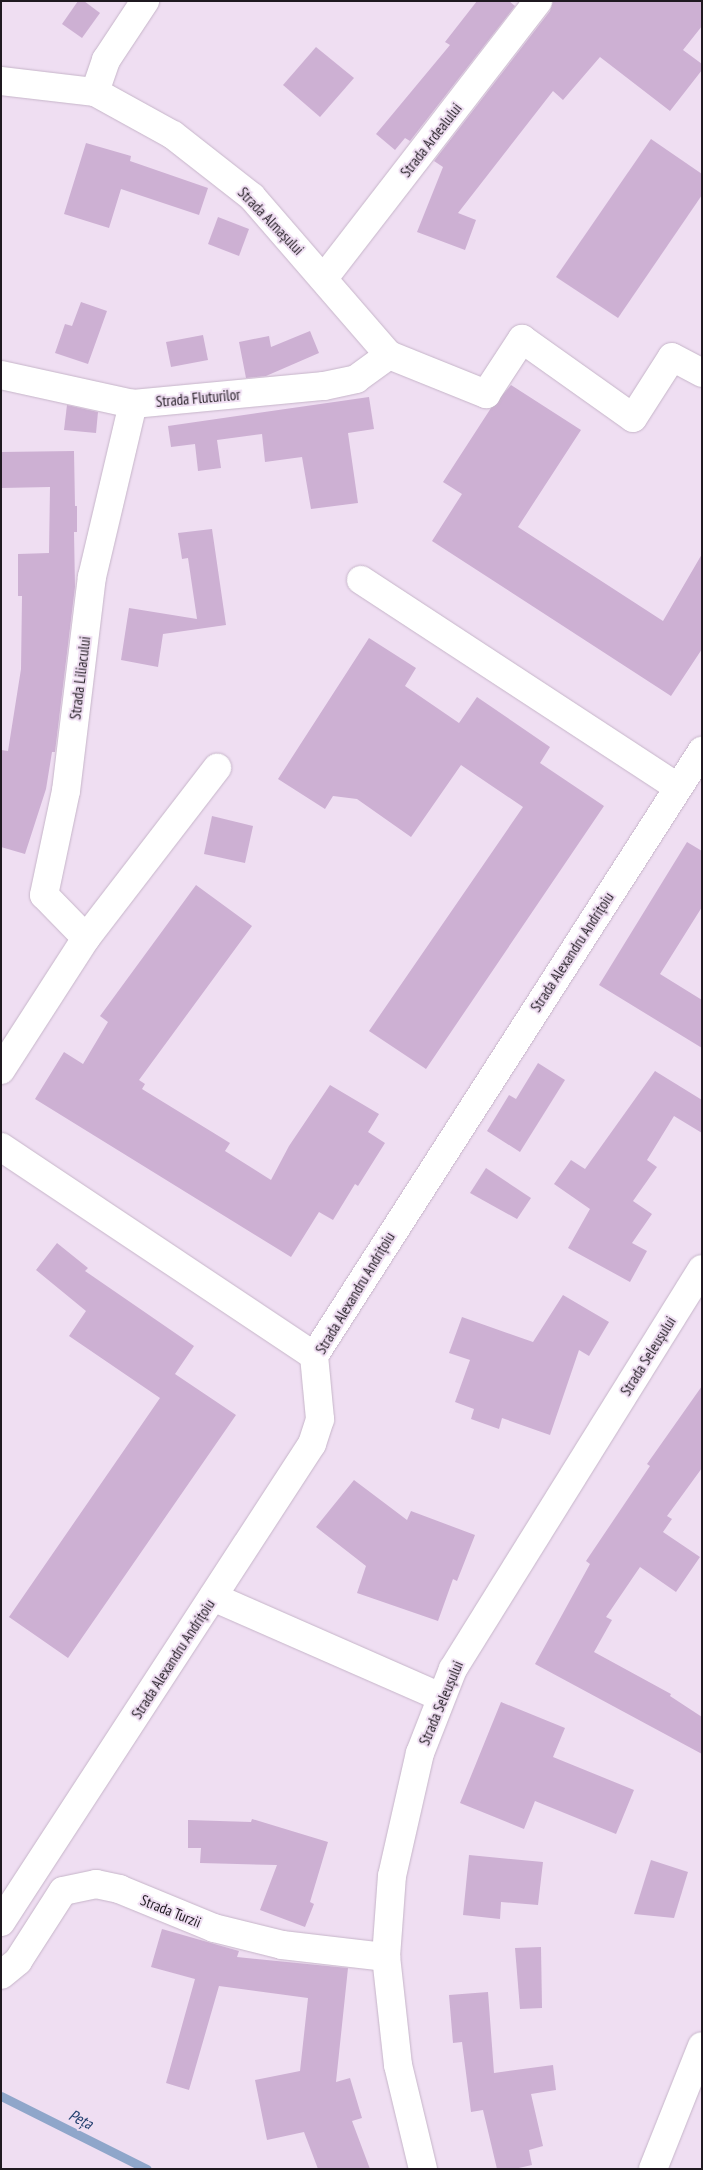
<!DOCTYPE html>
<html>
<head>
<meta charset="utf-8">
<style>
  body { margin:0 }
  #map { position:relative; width:703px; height:2170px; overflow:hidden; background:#efdef2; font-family:"PT Sans Narrow",sans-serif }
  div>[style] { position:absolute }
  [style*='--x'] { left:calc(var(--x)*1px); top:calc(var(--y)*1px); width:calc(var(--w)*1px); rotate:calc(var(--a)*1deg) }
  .stream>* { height:9px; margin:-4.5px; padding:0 4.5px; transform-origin:4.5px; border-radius:4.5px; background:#8fa6ca }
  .building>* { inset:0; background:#cdb0d3 }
  .roads { filter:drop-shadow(0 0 1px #c6b5c9) drop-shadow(0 0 1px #c6b5c9) }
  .street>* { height:28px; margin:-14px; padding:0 14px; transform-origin:14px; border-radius:14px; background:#fff }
  .secondary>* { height:28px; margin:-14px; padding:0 14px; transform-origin:14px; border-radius:14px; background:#fff }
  span { translate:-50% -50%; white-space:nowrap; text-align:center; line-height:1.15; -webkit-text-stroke:4px #efdef2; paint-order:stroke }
  .street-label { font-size:15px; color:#1f1920 }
  .water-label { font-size:16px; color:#244170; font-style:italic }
  .frame { position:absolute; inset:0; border:2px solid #1f1920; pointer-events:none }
</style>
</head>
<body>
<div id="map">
  <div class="stream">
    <i style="--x:1;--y:2096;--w:163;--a:26.6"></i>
  </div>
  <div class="building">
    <i style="clip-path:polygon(78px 1px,84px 1px,100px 13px,82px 38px,62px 24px)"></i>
    <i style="clip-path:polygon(477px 1px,509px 1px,515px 6px,410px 141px,405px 138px,395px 150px,376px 134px,450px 45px,445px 42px)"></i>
    <i style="clip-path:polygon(553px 1px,702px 1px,702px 26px,683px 50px,702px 64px,702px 70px,670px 111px,600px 57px,563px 100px,553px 91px,458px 213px,476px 220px,465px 250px,417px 232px,443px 167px,434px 161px,550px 11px)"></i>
    <i style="clip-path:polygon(316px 47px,354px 78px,320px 117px,283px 85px)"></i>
    <i style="clip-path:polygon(651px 139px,702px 174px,702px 195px,618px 318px,556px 277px)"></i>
    <i style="clip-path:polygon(86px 143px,131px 156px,130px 161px,208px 188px,199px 215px,121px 189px,109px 228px,64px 214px)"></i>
    <i style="clip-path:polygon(218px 217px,249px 229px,239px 256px,208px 244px)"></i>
    <i style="clip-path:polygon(81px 302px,107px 311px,88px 364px,55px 353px,65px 324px,72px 326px)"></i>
    <i style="clip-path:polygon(310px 331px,319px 353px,266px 376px,246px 378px,239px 342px,269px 336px,271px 347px)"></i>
    <i style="clip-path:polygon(203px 335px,208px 360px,171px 367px,166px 342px)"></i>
    <i style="clip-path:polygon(511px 385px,581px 430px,518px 527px,663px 621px,702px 554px,702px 649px,671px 696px,432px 541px,462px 494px,443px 482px,491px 408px)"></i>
    <i style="clip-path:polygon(369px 397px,374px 429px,348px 433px,358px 503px,311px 509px,302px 457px,265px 462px,262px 434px,217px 440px,221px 468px,198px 471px,195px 444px,171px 447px,168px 426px)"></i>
    <i style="clip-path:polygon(67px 405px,98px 412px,96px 433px,64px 430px)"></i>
    <i style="clip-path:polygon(74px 451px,75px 506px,77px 506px,77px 532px,74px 532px,75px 587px,55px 752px,52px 752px,46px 789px,25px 854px,1px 847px,1px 750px,8px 751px,21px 669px,22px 596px,18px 596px,18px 554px,49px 553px,50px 487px,1px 488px,1px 452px)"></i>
    <i style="clip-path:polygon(212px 529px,226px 625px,163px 634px,158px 667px,121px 660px,129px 608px,197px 619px,188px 558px,182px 559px,178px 533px)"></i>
    <i style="clip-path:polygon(369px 638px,416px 668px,405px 686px,459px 723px,477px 697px,550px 747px,540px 763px,604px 806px,426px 1069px,369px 1031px,523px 807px,461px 765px,411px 837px,357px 799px,333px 796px,325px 809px,278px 779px)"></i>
    <i style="clip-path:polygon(212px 816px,253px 826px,245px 863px,204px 854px)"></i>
    <i style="clip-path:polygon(687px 842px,702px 851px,702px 907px,660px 974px,702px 1000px,702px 1048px,599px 985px)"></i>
    <i style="clip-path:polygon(196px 885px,252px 926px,139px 1080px,145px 1084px,142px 1089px,230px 1143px,225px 1151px,271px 1180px,289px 1146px,330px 1085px,379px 1114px,368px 1132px,385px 1143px,358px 1186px,355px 1184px,333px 1220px,319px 1212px,291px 1257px,35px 1099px,64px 1052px,83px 1064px,108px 1022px,100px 1016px)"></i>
    <i style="clip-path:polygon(538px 1063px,565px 1080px,520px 1152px,487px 1131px,509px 1095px,516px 1099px)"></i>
    <i style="clip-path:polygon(655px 1071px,702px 1100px,702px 1133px,674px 1116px,647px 1160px,657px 1167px,633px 1201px,652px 1214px,632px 1243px,647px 1251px,630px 1282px,568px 1248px,590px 1209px,554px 1184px,571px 1160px,585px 1169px)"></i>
    <i style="clip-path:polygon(486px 1168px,531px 1198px,517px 1219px,470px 1193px)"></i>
    <i style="clip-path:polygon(57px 1243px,88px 1268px,85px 1271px,194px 1346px,175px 1374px,236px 1415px,68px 1658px,9px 1617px,160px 1398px,69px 1336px,86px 1311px,36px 1270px)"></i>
    <i style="clip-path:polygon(563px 1295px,609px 1322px,589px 1356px,579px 1350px,550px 1435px,502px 1418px,499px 1429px,471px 1419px,474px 1409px,455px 1402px,470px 1360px,449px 1353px,462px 1317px,533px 1342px)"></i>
    <i style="clip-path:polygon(702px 1386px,702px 1468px,667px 1516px,672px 1519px,663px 1532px,700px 1557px,676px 1592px,640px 1567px,606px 1617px,612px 1620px,594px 1652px,671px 1694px,670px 1696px,702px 1717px,702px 1754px,535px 1664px,590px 1564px,586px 1561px,650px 1466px,647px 1464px)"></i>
    <i style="clip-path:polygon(354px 1480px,407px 1520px,411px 1511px,475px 1535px,457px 1581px,453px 1579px,438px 1621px,357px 1593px,366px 1566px,316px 1527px)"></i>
    <i style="clip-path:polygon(501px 1702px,565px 1728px,553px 1757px,634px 1790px,616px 1834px,535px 1801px,524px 1829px,460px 1803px)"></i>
    <i style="clip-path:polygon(252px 1819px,328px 1842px,310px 1902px,314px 1904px,305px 1927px,260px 1910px,277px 1865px,200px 1863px,201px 1848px,188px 1848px,188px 1820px,251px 1822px)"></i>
    <i style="clip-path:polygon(469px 1855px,543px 1862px,538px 1905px,501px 1902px,500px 1919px,463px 1915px)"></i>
    <i style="clip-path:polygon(651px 1860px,688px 1872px,674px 1918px,634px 1914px)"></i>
    <i style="clip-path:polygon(162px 1929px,239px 1951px,237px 1957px,348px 1968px,336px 2082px,350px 2078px,362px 2118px,352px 2121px,370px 2169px,318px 2169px,304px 2132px,267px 2140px,255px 2080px,300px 2071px,308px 1998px,219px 1986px,189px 2090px,166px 2083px,195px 1979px,151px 1967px)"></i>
    <i style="clip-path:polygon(541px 1947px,542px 2008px,520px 2009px,515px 1948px)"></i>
    <i style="clip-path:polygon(488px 1992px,494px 2073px,553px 2065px,556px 2090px,531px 2094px,543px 2146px,529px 2150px,532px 2165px,514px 2169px,497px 2169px,483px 2110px,471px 2112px,462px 2042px,453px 2043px,449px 1995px)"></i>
  </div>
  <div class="roads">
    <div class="street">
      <i style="--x:1;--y:81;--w:95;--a:6.7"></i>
      <i style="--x:95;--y:92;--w:89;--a:28.9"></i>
      <i style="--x:173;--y:135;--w:100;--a:38.1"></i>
      <i style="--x:252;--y:197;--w:209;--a:49.1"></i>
      <i style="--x:389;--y:355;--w:105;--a:21.9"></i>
      <i style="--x:486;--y:394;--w:66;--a:-56.8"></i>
      <i style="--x:522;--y:339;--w:136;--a:35.4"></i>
      <i style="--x:633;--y:418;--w:72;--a:-57.4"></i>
      <i style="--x:672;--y:357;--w:34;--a:28"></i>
      <i style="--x:95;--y:92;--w:34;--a:-71"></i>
      <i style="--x:106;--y:60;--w:71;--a:-56.5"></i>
      <i style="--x:324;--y:278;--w:350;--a:-52.3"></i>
      <i style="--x:1;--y:375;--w:135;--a:12.4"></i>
      <i style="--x:133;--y:404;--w:192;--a:-5.4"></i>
      <i style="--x:324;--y:386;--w:33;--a:-12"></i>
      <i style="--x:356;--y:379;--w:41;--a:-36"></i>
      <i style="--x:361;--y:580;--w:378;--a:33.2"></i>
      <i style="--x:86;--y:938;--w:60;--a:-134.3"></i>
      <i style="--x:44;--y:895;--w:106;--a:-78.1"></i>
      <i style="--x:66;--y:791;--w:216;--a:-83.1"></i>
      <i style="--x:92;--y:577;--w:178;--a:-76.7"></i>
      <i style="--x:1;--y:1070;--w:157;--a:-57.2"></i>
      <i style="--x:86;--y:938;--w:215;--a:-52.4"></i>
      <i style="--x:1;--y:1147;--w:376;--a:33.7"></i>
      <i style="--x:213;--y:1597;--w:249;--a:23.7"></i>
      <i style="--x:1;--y:1922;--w:570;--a:-56.95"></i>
      <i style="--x:312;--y:1444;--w:26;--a:-72"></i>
      <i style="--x:320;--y:1419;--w:63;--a:-95.4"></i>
      <i style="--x:314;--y:1356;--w:719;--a:-57.33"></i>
      <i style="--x:1;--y:1975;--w:22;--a:-39"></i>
      <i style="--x:18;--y:1961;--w:83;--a:-57.3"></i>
      <i style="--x:63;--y:1891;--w:34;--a:-12"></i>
      <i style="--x:96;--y:1884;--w:24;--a:12"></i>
      <i style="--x:119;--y:1889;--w:103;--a:22.3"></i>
      <i style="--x:214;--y:1928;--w:70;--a:14"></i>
      <i style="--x:282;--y:1945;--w:105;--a:6.6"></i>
      <i style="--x:653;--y:2169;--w:132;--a:-68.3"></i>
    </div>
    <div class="secondary">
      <i style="--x:423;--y:2169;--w:107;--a:-103.5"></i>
      <i style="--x:398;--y:2065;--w:109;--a:-96.3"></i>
      <i style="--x:386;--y:1957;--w:81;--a:-85.8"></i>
      <i style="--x:392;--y:1876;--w:126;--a:-77.2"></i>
      <i style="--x:420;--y:1753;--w:90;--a:-68.6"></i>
      <i style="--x:453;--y:1669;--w:471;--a:-58.1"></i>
    </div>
  </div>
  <div class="street-label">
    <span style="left:431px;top:140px;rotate:-52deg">Strada Ardealului</span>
    <span style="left:271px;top:221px;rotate:46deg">Strada Almașului</span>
    <span style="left:198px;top:398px;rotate:-5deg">Strada Fluturilor</span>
    <span style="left:80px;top:678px;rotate:-83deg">Strada Liliacului</span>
    <span style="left:572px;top:952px;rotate:-57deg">Strada Alexandru Andrițoiu</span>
    <span style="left:355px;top:1293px;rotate:-59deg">Strada Alexandru Andrițoiu</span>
    <span style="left:648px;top:1356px;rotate:-58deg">Strada Seleușului</span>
    <span style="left:173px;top:1659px;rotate:-57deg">Strada Alexandru Andrițoiu</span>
    <span style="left:441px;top:1703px;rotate:-67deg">Strada Seleușului</span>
    <span style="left:171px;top:1911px;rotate:22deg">Strada Turzii</span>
  </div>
  <div class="water-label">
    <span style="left:81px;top:2119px;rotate:27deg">Peța</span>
  </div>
  <div class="frame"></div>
</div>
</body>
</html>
